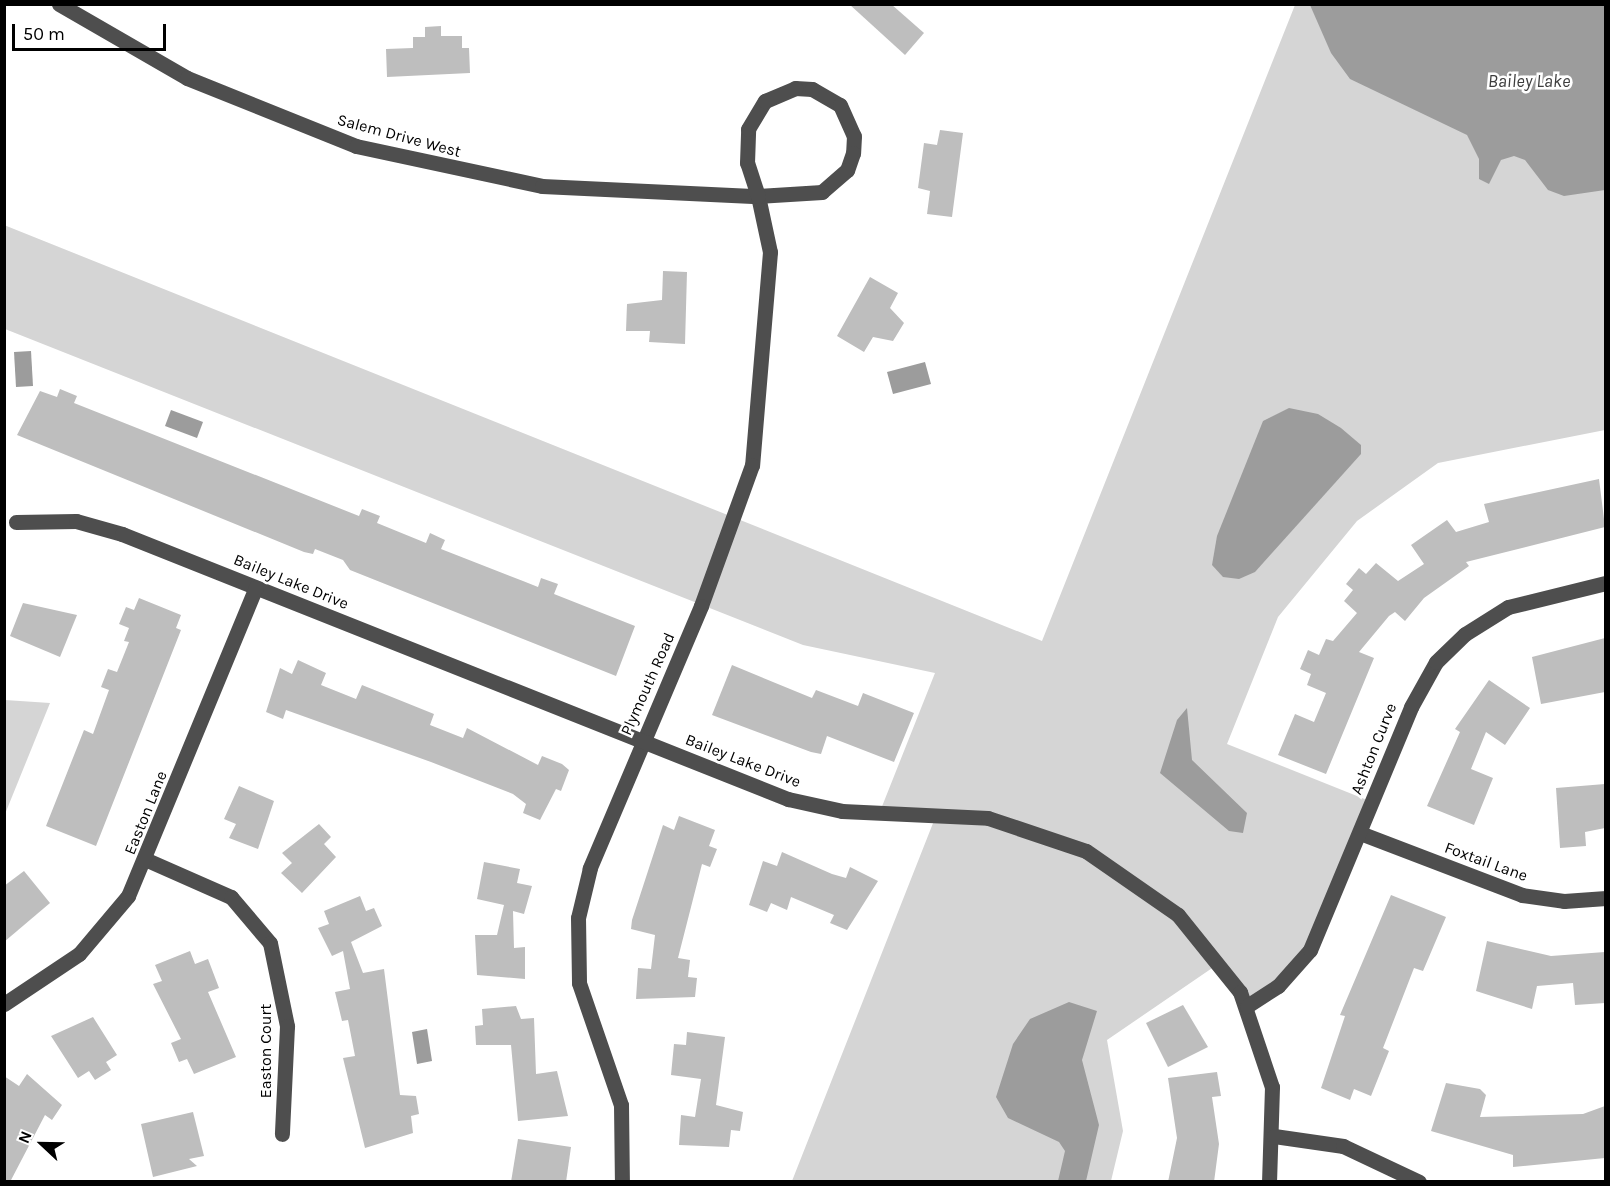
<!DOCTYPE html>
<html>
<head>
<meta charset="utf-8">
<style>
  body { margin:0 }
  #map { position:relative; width:1610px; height:1186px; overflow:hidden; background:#fff; font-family:Karla,sans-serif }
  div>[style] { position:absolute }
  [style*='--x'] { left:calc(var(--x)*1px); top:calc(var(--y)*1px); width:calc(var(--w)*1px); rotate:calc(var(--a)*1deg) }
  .green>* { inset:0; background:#d5d5d5 }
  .water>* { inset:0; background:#9c9c9c }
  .building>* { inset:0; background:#bebebe }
  .minor>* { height:15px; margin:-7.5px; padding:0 7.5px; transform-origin:7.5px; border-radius:7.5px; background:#4e4e4e }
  span { translate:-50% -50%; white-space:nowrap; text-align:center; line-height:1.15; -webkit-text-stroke:5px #fff; paint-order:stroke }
  .street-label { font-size:16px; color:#000 }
  .water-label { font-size:18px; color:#3d3d3d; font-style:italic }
  .frame { position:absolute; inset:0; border:6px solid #000; pointer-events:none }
  .north { position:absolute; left:12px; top:1114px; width:60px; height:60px; -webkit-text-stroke:4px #fff; paint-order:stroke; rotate:292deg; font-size:16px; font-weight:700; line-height:24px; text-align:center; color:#000 }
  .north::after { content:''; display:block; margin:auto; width:21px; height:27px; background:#000; clip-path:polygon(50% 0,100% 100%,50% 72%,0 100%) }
  .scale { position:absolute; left:12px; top:24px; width:154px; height:27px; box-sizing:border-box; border:3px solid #000; border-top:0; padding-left:8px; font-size:18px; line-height:21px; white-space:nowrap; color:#000; -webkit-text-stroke:4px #fff; paint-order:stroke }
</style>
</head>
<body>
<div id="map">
  <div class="green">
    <i style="clip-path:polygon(1295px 5px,1605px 5px,1605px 430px,1438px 463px,1357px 521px,1278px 617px,1227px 744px,1372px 802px,1315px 940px,1247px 1006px,1221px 962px,1107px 1040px,1123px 1131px,1111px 1181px,792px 1181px,937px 813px,879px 814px,935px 673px,803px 645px,5px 329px,4px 225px,1042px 641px)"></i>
    <i style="clip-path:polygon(5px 700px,50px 703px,5px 814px)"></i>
  </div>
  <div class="water">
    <i style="clip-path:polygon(1310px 5px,1605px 5px,1605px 190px,1564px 196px,1548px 190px,1525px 160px,1514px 156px,1501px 160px,1489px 184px,1479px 179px,1479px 159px,1467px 135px,1350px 79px,1331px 53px)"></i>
    <i style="clip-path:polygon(31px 351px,33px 386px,16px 387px,14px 352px)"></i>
    <i style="clip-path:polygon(925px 362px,931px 384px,893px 394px,887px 372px)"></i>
    <i style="clip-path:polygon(1289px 408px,1318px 414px,1341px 428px,1361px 445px,1361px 454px,1255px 572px,1239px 579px,1223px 577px,1212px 565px,1217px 536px,1263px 421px)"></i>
    <i style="clip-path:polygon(171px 410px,203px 422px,197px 438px,165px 426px)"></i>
    <i style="clip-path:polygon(1187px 708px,1192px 760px,1247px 813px,1243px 833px,1229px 831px,1160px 773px,1177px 720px)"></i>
    <i style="clip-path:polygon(1069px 1002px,1097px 1011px,1082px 1060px,1099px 1125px,1086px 1181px,1058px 1181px,1065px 1151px,1059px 1142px,1008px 1118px,996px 1097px,1013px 1044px,1030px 1019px)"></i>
    <i style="clip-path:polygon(427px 1029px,432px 1061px,417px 1064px,412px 1032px)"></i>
  </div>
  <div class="building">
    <i style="clip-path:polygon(849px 4px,891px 4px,924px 33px,905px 55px)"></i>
    <i style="clip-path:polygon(441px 26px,441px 36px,462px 36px,462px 48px,469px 48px,470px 73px,387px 77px,386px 49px,413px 48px,413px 37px,425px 37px,425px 27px)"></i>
    <i style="clip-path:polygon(940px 130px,963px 133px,952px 217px,927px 214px,930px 191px,918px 188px,924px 143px,937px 145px)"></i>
    <i style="clip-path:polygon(663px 271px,687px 272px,685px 344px,649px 342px,650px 331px,626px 331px,627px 304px,662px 300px)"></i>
    <i style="clip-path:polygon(870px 277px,898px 293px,890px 308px,904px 323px,893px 341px,873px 337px,864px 352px,837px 336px)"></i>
    <i style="clip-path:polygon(60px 389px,77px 396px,74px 403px,359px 516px,362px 509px,380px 516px,377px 523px,426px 543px,430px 533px,445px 540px,441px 549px,523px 581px,538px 587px,541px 578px,558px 584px,554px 594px,635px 626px,616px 676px,350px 570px,343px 560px,315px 549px,313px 554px,304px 552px,17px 435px,40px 391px,57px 397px)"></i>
    <i style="clip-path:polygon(1599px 479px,1605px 527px,1466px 562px,1469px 566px,1424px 598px,1405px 621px,1395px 612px,1389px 616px,1359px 652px,1374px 658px,1326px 774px,1278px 755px,1295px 714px,1314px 722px,1326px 693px,1307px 685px,1311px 674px,1300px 669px,1308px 650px,1319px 655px,1326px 639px,1333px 641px,1357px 613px,1344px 601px,1353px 590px,1346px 584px,1359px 568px,1366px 574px,1376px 563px,1398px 581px,1424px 564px,1411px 545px,1447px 520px,1456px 532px,1489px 522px,1484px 504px)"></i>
    <i style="clip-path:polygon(139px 598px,181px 615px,176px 628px,181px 630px,96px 846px,46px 826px,84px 730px,93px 734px,109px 690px,101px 687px,108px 669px,117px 672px,129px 642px,124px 641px,129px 628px,119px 624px,126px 607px,134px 610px)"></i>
    <i style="clip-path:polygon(23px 603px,77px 615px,60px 657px,10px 636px)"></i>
    <i style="clip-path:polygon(1605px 638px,1605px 692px,1541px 704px,1532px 657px)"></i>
    <i style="clip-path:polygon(298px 660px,326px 673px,321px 685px,356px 699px,362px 685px,434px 714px,430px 725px,463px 738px,467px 728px,538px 765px,542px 756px,562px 764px,569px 770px,561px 791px,556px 789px,540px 820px,523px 813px,526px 804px,513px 794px,431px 762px,286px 710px,283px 719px,266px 712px,280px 668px,292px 674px)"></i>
    <i style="clip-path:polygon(732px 665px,812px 698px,816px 690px,858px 706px,863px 693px,914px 713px,894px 762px,827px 736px,821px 754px,811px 752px,712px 715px)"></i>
    <i style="clip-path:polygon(1489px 680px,1530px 708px,1505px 745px,1486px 732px,1471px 769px,1493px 778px,1474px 825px,1427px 806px,1460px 732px,1455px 729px)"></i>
    <i style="clip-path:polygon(1605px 784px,1605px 828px,1585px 832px,1586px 846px,1560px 848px,1556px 788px)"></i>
    <i style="clip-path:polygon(239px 786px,274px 801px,258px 849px,229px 838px,236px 824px,224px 819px)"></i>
    <i style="clip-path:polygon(679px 816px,715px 830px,709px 846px,717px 849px,710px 867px,702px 864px,678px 958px,690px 960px,688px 977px,697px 978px,695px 997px,636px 999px,638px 968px,651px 969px,655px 935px,631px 929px,632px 920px,663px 825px,674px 830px)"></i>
    <i style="clip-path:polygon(319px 824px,331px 837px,324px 844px,336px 857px,302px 893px,281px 873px,292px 863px,282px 853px)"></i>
    <i style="clip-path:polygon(782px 852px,832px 874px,846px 878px,850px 867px,878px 881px,847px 930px,830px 923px,834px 915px,791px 897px,787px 910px,771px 903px,767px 912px,749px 905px,763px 861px,777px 866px)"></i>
    <i style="clip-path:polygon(484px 862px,520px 869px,517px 883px,532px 886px,524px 914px,513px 911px,514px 948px,525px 947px,525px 979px,477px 975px,475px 935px,497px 935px,504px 905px,477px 899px)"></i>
    <i style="clip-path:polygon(24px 871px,50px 903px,4px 942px,4px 886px)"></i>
    <i style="clip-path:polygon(1391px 895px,1446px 917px,1423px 971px,1414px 968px,1383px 1048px,1389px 1051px,1371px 1096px,1354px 1089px,1350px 1100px,1321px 1088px,1345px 1016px,1340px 1015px)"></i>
    <i style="clip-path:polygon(360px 896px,366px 911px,374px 908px,382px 926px,351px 942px,363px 973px,384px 969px,400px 1095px,416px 1096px,419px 1114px,411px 1116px,413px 1133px,365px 1148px,343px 1058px,355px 1056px,348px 1020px,342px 1021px,335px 992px,350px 989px,343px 951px,332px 956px,318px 928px,329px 924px,324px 911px)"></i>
    <i style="clip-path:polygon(1487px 941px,1551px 956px,1605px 952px,1605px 1003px,1575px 1005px,1573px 983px,1537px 986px,1532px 1009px,1476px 991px)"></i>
    <i style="clip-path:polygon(190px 951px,195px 964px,208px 959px,219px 988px,208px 992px,236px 1057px,194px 1074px,187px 1059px,179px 1062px,171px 1043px,181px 1039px,153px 984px,162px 981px,155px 965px)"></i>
    <i style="clip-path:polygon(1183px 1005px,1208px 1047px,1168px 1067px,1146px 1023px)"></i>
    <i style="clip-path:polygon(516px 1006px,521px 1019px,534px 1018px,536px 1074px,557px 1071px,568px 1116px,518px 1121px,511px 1045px,476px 1045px,475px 1026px,483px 1025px,482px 1009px)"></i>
    <i style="clip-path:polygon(93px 1017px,117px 1055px,106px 1062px,111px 1070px,95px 1080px,89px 1071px,78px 1078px,51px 1036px)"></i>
    <i style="clip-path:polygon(687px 1032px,725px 1037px,716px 1105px,743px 1112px,740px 1131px,731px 1130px,729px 1147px,679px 1145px,681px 1115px,695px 1117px,701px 1079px,671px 1075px,674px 1044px,686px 1045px)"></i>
    <i style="clip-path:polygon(1217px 1072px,1221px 1096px,1212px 1097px,1219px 1144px,1214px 1182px,1168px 1182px,1177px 1138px,1168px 1078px)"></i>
    <i style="clip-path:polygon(27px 1074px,62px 1105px,52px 1120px,45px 1115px,10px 1182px,4px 1182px,4px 1076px,19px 1086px)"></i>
    <i style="clip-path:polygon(1446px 1083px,1480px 1089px,1486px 1095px,1480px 1117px,1583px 1114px,1605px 1106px,1605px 1158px,1513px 1167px,1513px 1155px,1431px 1131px)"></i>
    <i style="clip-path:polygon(193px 1112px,204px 1156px,189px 1159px,197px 1166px,153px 1177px,141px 1124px)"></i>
    <i style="clip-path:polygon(518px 1139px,571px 1147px,566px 1182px,511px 1182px)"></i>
  </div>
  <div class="minor">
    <i style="--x:59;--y:4;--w:148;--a:30"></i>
    <i style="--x:187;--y:78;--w:182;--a:21.9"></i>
    <i style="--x:356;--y:146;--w:190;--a:12.1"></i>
    <i style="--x:542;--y:186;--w:216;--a:2.7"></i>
    <i style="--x:758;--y:196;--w:57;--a:77.9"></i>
    <i style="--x:770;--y:252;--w:214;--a:94.8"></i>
    <i style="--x:752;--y:465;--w:150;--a:109.9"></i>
    <i style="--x:701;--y:606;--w:285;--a:113"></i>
    <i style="--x:590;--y:868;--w:51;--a:103.5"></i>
    <i style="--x:578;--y:918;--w:65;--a:89.1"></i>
    <i style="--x:579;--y:983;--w:129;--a:71"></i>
    <i style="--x:621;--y:1105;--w:77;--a:89.3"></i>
    <i style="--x:795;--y:88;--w:17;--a:3"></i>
    <i style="--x:812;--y:89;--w:32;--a:30"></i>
    <i style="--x:840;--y:105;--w:34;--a:66"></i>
    <i style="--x:854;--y:136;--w:17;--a:93"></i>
    <i style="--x:853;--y:153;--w:18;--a:109"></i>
    <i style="--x:847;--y:170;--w:33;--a:139"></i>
    <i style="--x:822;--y:192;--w:64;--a:176.4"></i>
    <i style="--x:758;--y:196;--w:35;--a:-108"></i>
    <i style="--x:747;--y:163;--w:34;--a:-88"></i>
    <i style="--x:748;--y:129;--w:33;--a:-59"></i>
    <i style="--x:765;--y:101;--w:33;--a:-23"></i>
    <i style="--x:16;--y:522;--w:60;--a:-1"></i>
    <i style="--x:76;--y:521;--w:48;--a:15.8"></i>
    <i style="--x:122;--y:534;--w:717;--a:21.7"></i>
    <i style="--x:788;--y:799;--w:55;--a:12.5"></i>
    <i style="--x:842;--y:811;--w:146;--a:2.7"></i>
    <i style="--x:988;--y:818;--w:103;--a:18.6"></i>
    <i style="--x:1086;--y:851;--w:112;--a:34.8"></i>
    <i style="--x:1178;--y:915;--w:99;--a:51.2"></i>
    <i style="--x:1240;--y:992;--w:100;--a:71.4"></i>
    <i style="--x:1272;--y:1087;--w:95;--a:91.8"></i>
    <i style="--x:1360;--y:833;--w:173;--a:20.9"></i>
    <i style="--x:1522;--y:895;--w:42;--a:8.1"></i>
    <i style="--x:1564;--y:901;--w:42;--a:-4.1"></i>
    <i style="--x:147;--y:860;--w:92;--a:23.8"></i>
    <i style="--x:231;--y:897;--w:60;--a:49.7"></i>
    <i style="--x:270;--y:943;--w:85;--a:78.4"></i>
    <i style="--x:287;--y:1026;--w:108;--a:92.7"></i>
    <i style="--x:4;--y:1004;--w:90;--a:-33.7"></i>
    <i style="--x:79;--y:954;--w:76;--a:-49.8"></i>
    <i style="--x:128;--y:896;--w:334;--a:-67.5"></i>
    <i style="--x:1247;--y:1006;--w:37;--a:-33"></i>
    <i style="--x:1278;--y:986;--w:48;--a:-48.4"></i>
    <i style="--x:1310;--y:950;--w:263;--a:-67.4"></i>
    <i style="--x:1411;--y:707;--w:51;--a:-60.9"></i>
    <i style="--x:1436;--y:662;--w:40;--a:-44"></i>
    <i style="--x:1465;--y:634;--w:51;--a:-32.1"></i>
    <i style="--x:1508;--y:607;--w:101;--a:-13.8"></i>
    <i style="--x:1274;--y:1136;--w:70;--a:8.2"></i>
    <i style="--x:1343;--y:1146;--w:84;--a:25.3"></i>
  </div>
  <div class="street-label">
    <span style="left:399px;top:136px;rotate:15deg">Salem Drive West</span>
    <span style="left:291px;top:582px;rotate:22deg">Bailey Lake Drive</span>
    <span style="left:648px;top:684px;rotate:-66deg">Plymouth Road</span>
    <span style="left:1374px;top:749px;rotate:-68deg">Ashton Curve</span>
    <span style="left:743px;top:761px;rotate:21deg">Bailey Lake Drive</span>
    <span style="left:146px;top:813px;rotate:-68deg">Easton Lane</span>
    <span style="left:1486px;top:862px;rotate:20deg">Foxtail Lane</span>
    <span style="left:266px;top:1051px;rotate:-90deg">Easton Court</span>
  </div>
  <div class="water-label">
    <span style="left:1529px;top:81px">Bailey Lake</span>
  </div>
  <div class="frame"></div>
  <div class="north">N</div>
  <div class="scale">50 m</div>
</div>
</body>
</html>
